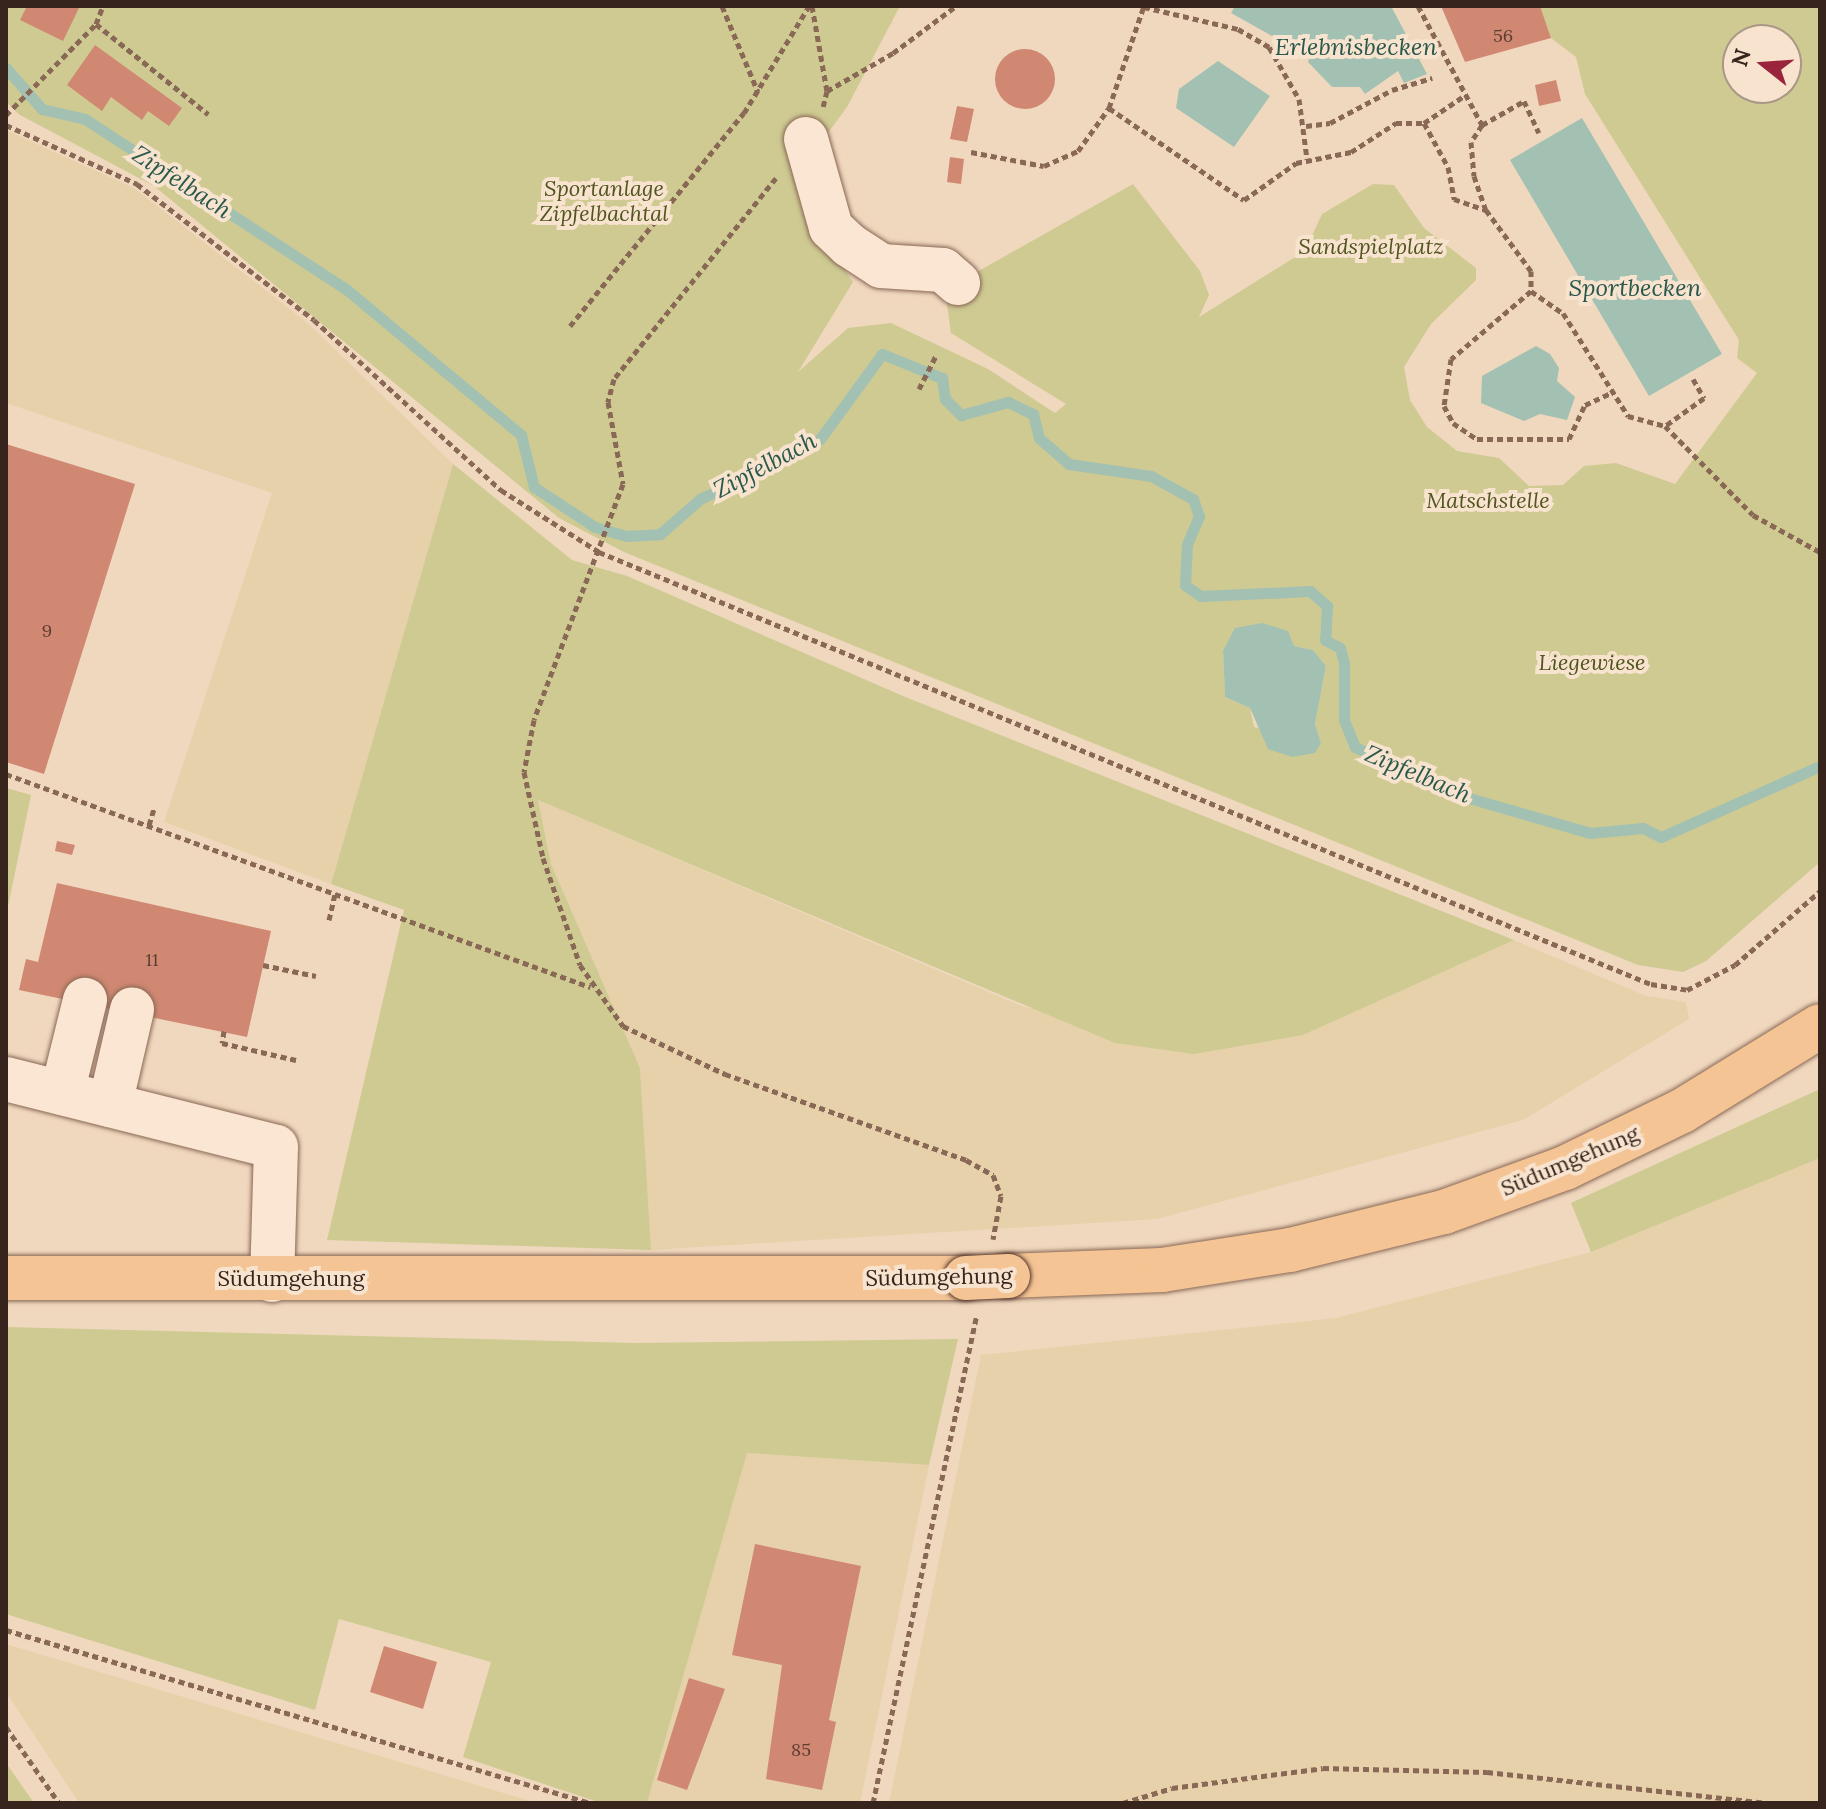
<!DOCTYPE html>
<html>
<head>
<meta charset="utf-8">
<style>
  body { margin:0 }
  #map { position:relative; width:1826px; height:1809px; overflow:hidden; background:#f0d8be; font-family:Lora,serif }
  div>[style] { position:absolute }
  [style*='--x'] { left:calc(var(--x)*1px); top:calc(var(--y)*1px); width:calc(var(--w)*1px); rotate:calc(var(--a)*1deg) }
  .farmland>* { inset:0; background:#e6d1ab }
  .green>* { inset:0; background:#ceca92 }
  .water>* { inset:0; background:#a2c1b2 }
  .stream>* { height:11px; margin:-5.5px; padding:0 5.5px; transform-origin:5.5px; border-radius:5.5px; background:#a2c1b2 }
  .building>* { inset:0; background:#d08872 }
  .round { border-radius:50% }
  .path>* { height:5px; margin-top:-2.5px; transform-origin:0; background:repeating-linear-gradient(90deg,#896856 0 6px,transparent 0 10px) }
  .roads { filter:drop-shadow(0 0 2px #896856) drop-shadow(0 0 2px #896856) }
  .minor>* { height:44px; margin:-22px; padding:0 22px; transform-origin:22px; border-radius:22px; background:#fae6d2 }
  .major>* { height:44px; margin:-22px; padding:0 22px; transform-origin:22px; border-radius:22px; background:#f5c494 }
  .bridges { filter:drop-shadow(0 0 2px #56372b) drop-shadow(0 0 2px #56372b) }
  .major-bridge>* { height:44px; margin:-22px; padding:0 22px; transform-origin:22px; border-radius:22px; background:#f5c494 }
  span { translate:-50% -50%; white-space:nowrap; text-align:center; line-height:1.15; -webkit-text-stroke:8px #f7e3ce; paint-order:stroke }
  .number-label { font-size:18px; color:#5d3d32 }
  .number-label span { -webkit-text-stroke-width:0 }
  .park-label { font-size:22px; color:#515521; font-style:italic }
  .street-label { font-size:22px; color:#37241c }
  .water-label { font-size:24px; color:#2a584c; font-style:italic }
  .frame { position:absolute; inset:0; border:8px solid #37241c; pointer-events:none }
  .north { position:absolute; left:1722px; top:24px; width:80px; height:80px; box-sizing:border-box; background:#f7e3ce; border:2px solid #aa9787; border-radius:50%; rotate:287deg; font-size:22px; font-weight:700; line-height:32px; text-align:center; color:#37241c }
  .north::after { content:''; display:block; margin:auto; width:28px; height:36px; background:#9a243b; clip-path:polygon(50% 0,100% 100%,50% 72%,0 100%) }
</style>
</head>
<body>
<div id="map">
  <div class="farmland">
    <i style="clip-path:polygon(6px 130px,134px 188px,309px 324px,453px 464px,331px 884px,164px 822px,272px 493px,6px 403px)"></i>
    <i style="clip-path:polygon(538px 800px,1024px 1007px,1303px 1035px,1514px 940px,1646px 996px,1686px 1002px,1689px 1019px,1523px 1120px,1157px 1219px,651px 1250px,640px 1068px,551px 864px)"></i>
    <i style="clip-path:polygon(1820px 1158px,1820px 1803px,889px 1803px,981px 1355px,1336px 1318px,1591px 1252px)"></i>
    <i style="clip-path:polygon(747px 1453px,929px 1465px,860px 1803px,647px 1803px)"></i>
    <i style="clip-path:polygon(6px 1644px,537px 1803px,79px 1803px,6px 1692px)"></i>
  </div>
  <div class="green">
    <i style="clip-path:polygon(evenodd,6px 6px,900px 6px,847px 107px,797px 175px,814px 224px,853px 282px,798px 372px,848px 328px,891px 323px,988px 369px,1055px 413px,1066px 404px,951px 333px,945px 290px,1133px 184px,1200px 271px,1209px 295px,1199px 317px,1305px 251px,1322px 214px,1373px 184px,1394px 185px,1424px 228px,1476px 268px,1476px 280px,1431px 324px,1404px 367px,1410px 400px,1427px 427px,1457px 451px,1499px 458px,1529px 486px,1563px 485px,1584px 466px,1616px 463px,1675px 484px,1757px 373px,1737px 358px,1739px 340px,1585px 94px,1576px 57px,1551px 38px,1540px 6px,1820px 6px,1820px 862px,1706px 961px,1683px 972px,1638px 965px,624px 552px,559px 518px,154px 186px,20px 115px,6px 102px,6px 6px,1738px 40px,1786px 40px,1786px 88px,1738px 88px,1738px 40px,6px 6px,1294px 646px,1313px 650px,1326px 666px,1315px 724px,1321px 743px,1254px 727px,1250px 708px,1225px 697px,1223px 651px,1294px 646px)"></i>
    <i style="clip-path:polygon(453px 464px,572px 560px,627px 576px,903px 696px,1514px 940px,1303px 1035px,1194px 1054px,1115px 1043px,538px 800px,551px 864px,640px 1068px,651px 1250px,327px 1240px,404px 910px,331px 884px)"></i>
    <i style="clip-path:polygon(6px 788px,31px 795px,6px 916px)"></i>
    <i style="clip-path:polygon(1820px 1089px,1820px 1158px,1591px 1252px,1571px 1203px)"></i>
    <i style="clip-path:polygon(6px 1327px,635px 1343px,958px 1339px,929px 1465px,747px 1453px,647px 1803px,601px 1803px,463px 1757px,491px 1662px,339px 1619px,315px 1710px,6px 1614px)"></i>
    <i style="clip-path:polygon(6px 1763px,34px 1803px,6px 1803px)"></i>
  </div>
  <div class="water">
    <i style="clip-path:polygon(1235px 6px,1391px 6px,1427px 74px,1404px 83px,1398px 71px,1365px 94px,1360px 87px,1332px 87px,1308px 62px,1313px 45px,1306px 36px,1290px 46px,1231px 13px)"></i>
    <i style="clip-path:polygon(1218px 61px,1270px 96px,1234px 147px,1176px 108px,1179px 89px)"></i>
    <i style="clip-path:polygon(1582px 118px,1722px 354px,1649px 396px,1510px 160px)"></i>
    <i style="clip-path:polygon(1536px 346px,1550px 354px,1559px 368px,1557px 381px,1575px 397px,1567px 420px,1540px 414px,1524px 421px,1481px 403px,1482px 376px)"></i>
    <i style="clip-path:polygon(1262px 623px,1288px 631px,1294px 646px,1313px 650px,1326px 666px,1315px 724px,1321px 743px,1315px 753px,1292px 757px,1268px 749px,1250px 708px,1225px 697px,1223px 651px,1235px 628px)"></i>
  </div>
  <div class="stream">
    <i style="--x:6;--y:68;--w:55;--a:48.7"></i>
    <i style="--x:42;--y:109;--w:44;--a:13.1"></i>
    <i style="--x:85;--y:119;--w:311;--a:33.1"></i>
    <i style="--x:346;--y:289;--w:228;--a:39.8"></i>
    <i style="--x:521;--y:435;--w:54;--a:76"></i>
    <i style="--x:534;--y:487;--w:73;--a:33.3"></i>
    <i style="--x:595;--y:527;--w:32;--a:16"></i>
    <i style="--x:626;--y:536;--w:34;--a:-3"></i>
    <i style="--x:660;--y:534;--w:53;--a:-41.2"></i>
    <i style="--x:700;--y:499;--w:103;--a:-25.3"></i>
    <i style="--x:793;--y:455;--w:31;--a:-31"></i>
    <i style="--x:820;--y:439;--w:105;--a:-53.9"></i>
    <i style="--x:882;--y:354;--w:65;--a:21.8"></i>
    <i style="--x:942;--y:378;--w:21;--a:82"></i>
    <i style="--x:945;--y:399;--w:23;--a:45"></i>
    <i style="--x:961;--y:415;--w:49;--a:-15.5"></i>
    <i style="--x:1008;--y:402;--w:28;--a:26"></i>
    <i style="--x:1033;--y:414;--w:25;--a:76"></i>
    <i style="--x:1039;--y:438;--w:40;--a:41"></i>
    <i style="--x:1069;--y:464;--w:83;--a:8.3"></i>
    <i style="--x:1151;--y:476;--w:48;--a:28.7"></i>
    <i style="--x:1193;--y:499;--w:18;--a:71"></i>
    <i style="--x:1199;--y:516;--w:30;--a:113"></i>
    <i style="--x:1187;--y:544;--w:41;--a:92.8"></i>
    <i style="--x:1185;--y:585;--w:19;--a:35"></i>
    <i style="--x:1201;--y:596;--w:109;--a:-2.6"></i>
    <i style="--x:1310;--y:591;--w:23;--a:41"></i>
    <i style="--x:1327;--y:606;--w:34;--a:93"></i>
    <i style="--x:1325;--y:640;--w:17;--a:28"></i>
    <i style="--x:1340;--y:648;--w:16;--a:75"></i>
    <i style="--x:1344;--y:663;--w:57;--a:90"></i>
    <i style="--x:1344;--y:720;--w:29;--a:68"></i>
    <i style="--x:1355;--y:747;--w:118;--a:24.6"></i>
    <i style="--x:1462;--y:796;--w:133;--a:16.1"></i>
    <i style="--x:1590;--y:833;--w:53;--a:-5.4"></i>
    <i style="--x:1643;--y:828;--w:20;--a:27"></i>
    <i style="--x:1661;--y:837;--w:174;--a:-24.1"></i>
  </div>
  <div class="building">
    <i style="clip-path:polygon(27px 6px,80px 6px,63px 41px,20px 20px)"></i>
    <i style="clip-path:polygon(1441px 6px,1540px 6px,1551px 38px,1465px 62px)"></i>
    <i style="clip-path:polygon(95px 45px,182px 108px,169px 126px,148px 111px,142px 120px,111px 97px,102px 111px,67px 85px)"></i>
    <i class="round" style="left:995px;top:49px;width:60px;height:60px"></i>
    <i style="clip-path:polygon(1556px 80px,1561px 101px,1539px 106px,1535px 85px)"></i>
    <i style="clip-path:polygon(957px 106px,974px 109px,967px 142px,950px 139px)"></i>
    <i style="clip-path:polygon(950px 157px,964px 159px,961px 184px,947px 182px)"></i>
    <i style="clip-path:polygon(6px 444px,135px 484px,44px 774px,6px 762px)"></i>
    <i style="clip-path:polygon(57px 841px,75px 845px,72px 855px,55px 851px)"></i>
    <i style="clip-path:polygon(57px 883px,271px 931px,247px 1037px,19px 990px,26px 959px,38px 962px)"></i>
    <i style="clip-path:polygon(755px 1544px,861px 1566px,829px 1720px,836px 1722px,822px 1790px,766px 1779px,782px 1665px,732px 1655px)"></i>
    <i style="clip-path:polygon(384px 1646px,437px 1662px,423px 1709px,370px 1692px)"></i>
    <i style="clip-path:polygon(689px 1678px,725px 1689px,687px 1790px,657px 1780px)"></i>
  </div>
  <div class="path">
    <i style="--x:722;--y:6;--w:93;--a:67.3"></i>
    <i style="--x:812;--y:6;--w:86;--a:80"></i>
    <i style="--x:827;--y:91;--w:16;--a:104"></i>
    <i style="--x:1418;--y:6;--w:135;--a:61.7"></i>
    <i style="--x:1482;--y:125;--w:20;--a:123"></i>
    <i style="--x:1471;--y:142;--w:34;--a:85"></i>
    <i style="--x:1474;--y:176;--w:36;--a:71"></i>
    <i style="--x:1486;--y:210;--w:76;--a:53.6"></i>
    <i style="--x:1531;--y:271;--w:20;--a:90"></i>
    <i style="--x:1531;--y:291;--w:39;--a:35"></i>
    <i style="--x:1563;--y:313;--w:122;--a:57.7"></i>
    <i style="--x:1628;--y:416;--w:38;--a:15"></i>
    <i style="--x:1144;--y:7;--w:97;--a:13.2"></i>
    <i style="--x:1238;--y:29;--w:36;--a:30"></i>
    <i style="--x:1269;--y:47;--w:60;--a:60"></i>
    <i style="--x:1299;--y:99;--w:61;--a:82.4"></i>
    <i style="--x:96;--y:24;--w:144;--a:38.8"></i>
    <i style="--x:827;--y:91;--w:76;--a:-29.9"></i>
    <i style="--x:893;--y:53;--w:79;--a:-36.7"></i>
    <i style="--x:1109;--y:108;--w:163;--a:34.3"></i>
    <i style="--x:1244;--y:200;--w:64;--a:-35.4"></i>
    <i style="--x:1296;--y:163;--w:56;--a:-11.3"></i>
    <i style="--x:1351;--y:152;--w:54;--a:-32.8"></i>
    <i style="--x:1396;--y:123;--w:28;--a:0"></i>
    <i style="--x:1424;--y:123;--w:50;--a:61.4"></i>
    <i style="--x:1448;--y:167;--w:33;--a:79"></i>
    <i style="--x:1454;--y:199;--w:34;--a:19"></i>
    <i style="--x:6;--y:115;--w:128;--a:-45.3"></i>
    <i style="--x:96;--y:24;--w:19;--a:-69"></i>
    <i style="--x:1424;--y:123;--w:48;--a:-34"></i>
    <i style="--x:6;--y:125;--w:144;--a:24.2"></i>
    <i style="--x:137;--y:184;--w:223;--a:37.5"></i>
    <i style="--x:314;--y:320;--w:253;--a:42.3"></i>
    <i style="--x:501;--y:490;--w:116;--a:32.3"></i>
    <i style="--x:599;--y:552;--w:1137;--a:22.33"></i>
    <i style="--x:1651;--y:984;--w:36;--a:9"></i>
    <i style="--x:1687;--y:990;--w:54;--a:-27.5"></i>
    <i style="--x:1735;--y:965;--w:113;--a:-41"></i>
    <i style="--x:1482;--y:125;--w:48;--a:-29.7"></i>
    <i style="--x:1524;--y:101;--w:35;--a:65"></i>
    <i style="--x:1306;--y:126;--w:24;--a:-7"></i>
    <i style="--x:1330;--y:123;--w:70;--a:-28"></i>
    <i style="--x:1392;--y:90;--w:42;--a:-16.7"></i>
    <i style="--x:971;--y:152;--w:74;--a:10.9"></i>
    <i style="--x:1044;--y:166;--w:37;--a:-24"></i>
    <i style="--x:1078;--y:151;--w:53;--a:-54.2"></i>
    <i style="--x:1109;--y:108;--w:108;--a:-71.1"></i>
    <i style="--x:776;--y:178;--w:258;--a:128.9"></i>
    <i style="--x:614;--y:379;--w:24;--a:105"></i>
    <i style="--x:608;--y:402;--w:83;--a:79.6"></i>
    <i style="--x:623;--y:484;--w:252;--a:110.7"></i>
    <i style="--x:534;--y:720;--w:53;--a:100.9"></i>
    <i style="--x:524;--y:772;--w:88;--a:77.5"></i>
    <i style="--x:543;--y:858;--w:113;--a:70.9"></i>
    <i style="--x:580;--y:965;--w:75;--a:54.8"></i>
    <i style="--x:623;--y:1026;--w:113;--a:25.2"></i>
    <i style="--x:725;--y:1074;--w:256;--a:19.6"></i>
    <i style="--x:966;--y:1160;--w:31;--a:29"></i>
    <i style="--x:993;--y:1175;--w:22;--a:69"></i>
    <i style="--x:1001;--y:1196;--w:44;--a:100.5"></i>
    <i style="--x:1531;--y:291;--w:105;--a:139.6"></i>
    <i style="--x:1451;--y:359;--w:48;--a:98.5"></i>
    <i style="--x:1444;--y:406;--w:19;--a:62"></i>
    <i style="--x:1453;--y:423;--w:29;--a:34"></i>
    <i style="--x:1477;--y:439;--w:92;--a:0"></i>
    <i style="--x:1569;--y:439;--w:38;--a:-65"></i>
    <i style="--x:1585;--y:405;--w:31;--a:-25"></i>
    <i style="--x:570;--y:326;--w:275;--a:-50.8"></i>
    <i style="--x:744;--y:113;--w:125;--a:-58.7"></i>
    <i style="--x:1693;--y:379;--w:22;--a:60"></i>
    <i style="--x:1704;--y:398;--w:48;--a:144.3"></i>
    <i style="--x:1665;--y:426;--w:125;--a:45.3"></i>
    <i style="--x:1753;--y:515;--w:77;--a:28.9"></i>
    <i style="--x:919;--y:389;--w:39;--a:-63"></i>
    <i style="--x:6;--y:774;--w:622;--a:20.04"></i>
    <i style="--x:149;--y:825;--w:17;--a:-73"></i>
    <i style="--x:329;--y:920;--w:26;--a:-77"></i>
    <i style="--x:263;--y:965;--w:54;--a:11.7"></i>
    <i style="--x:224;--y:1031;--w:12;--a:99"></i>
    <i style="--x:222;--y:1043;--w:76;--a:12.9"></i>
    <i style="--x:6;--y:1630;--w:609;--a:16.5"></i>
    <i style="--x:6;--y:1727;--w:93;--a:55.1"></i>
    <i style="--x:873;--y:1803;--w:499;--a:-78"></i>
    <i style="--x:1123;--y:1803;--w:51;--a:-17"></i>
    <i style="--x:1172;--y:1788;--w:152;--a:-7.5"></i>
    <i style="--x:1323;--y:1768;--w:164;--a:1.4"></i>
    <i style="--x:1487;--y:1772;--w:282;--a:6.3"></i>
  </div>
  <div class="roads">
    <div class="minor">
      <i style="--x:806;--y:139;--w:92;--a:74.3"></i>
      <i style="--x:831;--y:228;--w:25;--a:43"></i>
      <i style="--x:849;--y:245;--w:38;--a:33"></i>
      <i style="--x:881;--y:266;--w:62;--a:3.7"></i>
      <i style="--x:943;--y:270;--w:20;--a:41"></i>
      <i style="--x:6;--y:1079;--w:278;--a:14.1"></i>
      <i style="--x:276;--y:1147;--w:133;--a:91.7"></i>
      <i style="--x:62;--y:1093;--w:96;--a:-76.1"></i>
      <i style="--x:110;--y:1105;--w:98;--a:-77"></i>
    </div>
    <div class="major">
      <i style="--x:1008;--y:1276;--w:154;--a:-2.2"></i>
      <i style="--x:1162;--y:1270;--w:130;--a:-8.9"></i>
      <i style="--x:1290;--y:1250;--w:159;--a:-13.9"></i>
      <i style="--x:1444;--y:1212;--w:129;--a:-20"></i>
      <i style="--x:1565;--y:1168;--w:130;--a:-26"></i>
      <i style="--x:1682;--y:1111;--w:162;--a:-31.6"></i>
      <i style="--x:6;--y:1278;--w:960;--a:0"></i>
    </div>
  </div>
  <div class="bridges">
    <div class="major-bridge">
      <i style="--x:966;--y:1278;--w:42;--a:-2.7"></i>
    </div>
  </div>
  <div class="number-label">
    <span style="left:1503px;top:36px">56</span>
    <span style="left:47px;top:631px">9</span>
    <span style="left:152px;top:960px">11</span>
    <span style="left:801px;top:1750px">85</span>
  </div>
  <div class="park-label">
    <span style="left:604px;top:201px">Sportanlage<br>Zipfelbachtal</span>
    <span style="left:1371px;top:247px">Sandspielplatz</span>
    <span style="left:1488px;top:501px">Matschstelle</span>
    <span style="left:1592px;top:663px">Liegewiese</span>
  </div>
  <div class="street-label">
    <span style="left:1570px;top:1161px;rotate:-23deg">Südumgehung</span>
    <span style="left:939px;top:1277px;rotate:-1deg">Südumgehung</span>
    <span style="left:291px;top:1279px">Südumgehung</span>
  </div>
  <div class="water-label">
    <span style="left:1356px;top:47px">Erlebnisbecken</span>
    <span style="left:182px;top:182px;rotate:33deg">Zipfelbach</span>
    <span style="left:1635px;top:288px">Sportbecken</span>
    <span style="left:765px;top:465px;rotate:-28deg">Zipfelbach</span>
    <span style="left:1418px;top:774px;rotate:23deg">Zipfelbach</span>
  </div>
  <div class="frame"></div>
  <div class="north">N</div>
</div>
</body>
</html>
